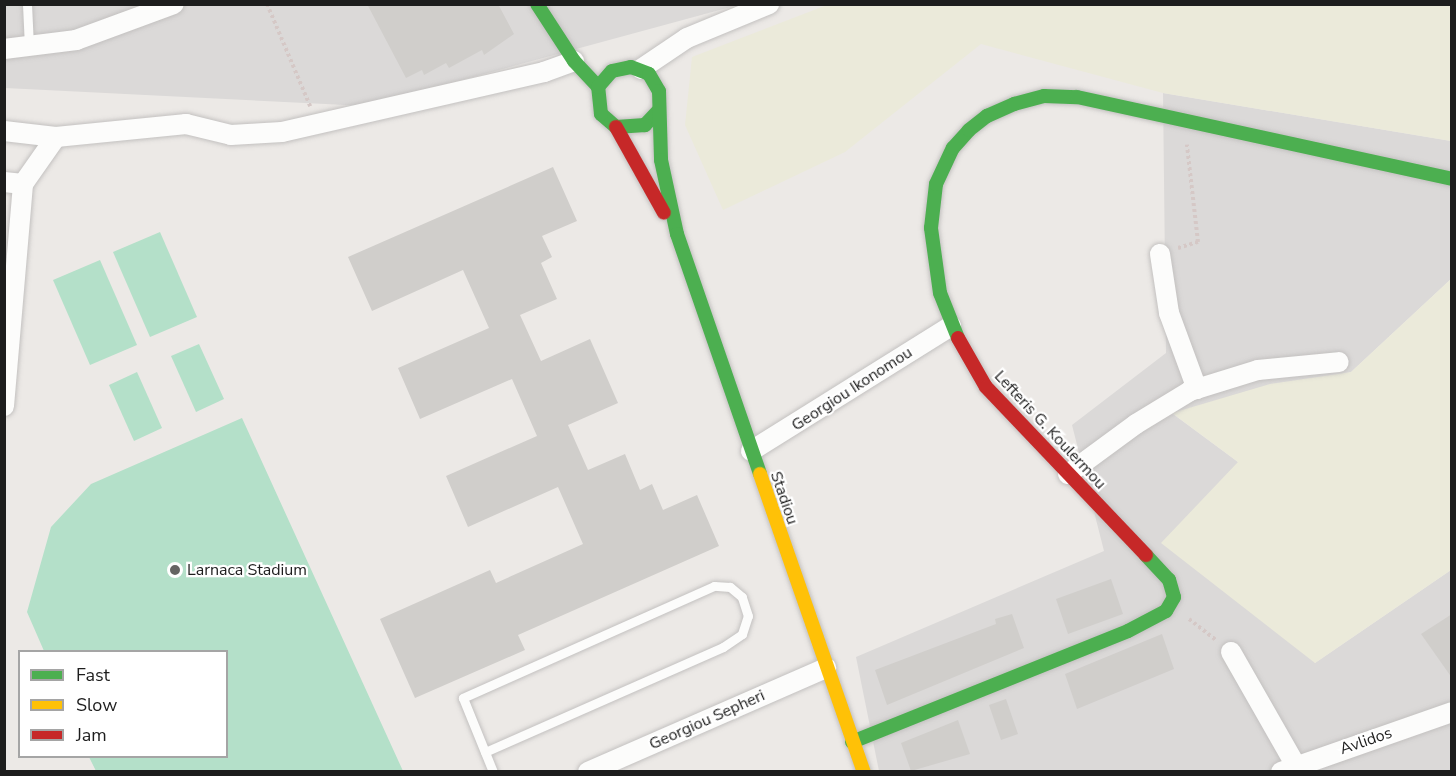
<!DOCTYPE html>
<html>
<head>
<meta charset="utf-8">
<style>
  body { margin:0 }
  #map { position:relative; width:1456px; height:776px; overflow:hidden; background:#ece9e6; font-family:"Nunito Sans",sans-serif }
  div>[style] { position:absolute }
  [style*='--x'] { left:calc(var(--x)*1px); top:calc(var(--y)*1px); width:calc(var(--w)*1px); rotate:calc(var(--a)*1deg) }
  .residential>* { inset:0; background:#dbd9d8 }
  .farmland>* { inset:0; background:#ebeada }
  .pitch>* { inset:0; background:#b4e0c9 }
  .building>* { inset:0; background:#d0cecb }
  .path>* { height:4px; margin-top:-2px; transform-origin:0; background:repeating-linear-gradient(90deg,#d5c8c6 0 3px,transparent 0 6px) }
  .roads { filter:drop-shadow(0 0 2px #c3c1c0) drop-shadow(0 0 2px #c3c1c0) }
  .lane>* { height:9px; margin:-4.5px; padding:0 4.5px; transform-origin:4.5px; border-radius:4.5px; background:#fcfcfb }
  .street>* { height:20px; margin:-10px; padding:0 10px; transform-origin:10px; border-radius:10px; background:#fcfcfb }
  .fast>* { height:14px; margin:-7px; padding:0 7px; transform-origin:7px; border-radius:7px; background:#4caf50 }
  .slow>* { height:14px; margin:-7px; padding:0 7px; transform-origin:7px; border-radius:7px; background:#ffc107 }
  .jam>* { height:14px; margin:-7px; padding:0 7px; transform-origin:7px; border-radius:7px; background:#c62828 }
  .dots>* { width:16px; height:16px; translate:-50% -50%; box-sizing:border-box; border:3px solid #fff; border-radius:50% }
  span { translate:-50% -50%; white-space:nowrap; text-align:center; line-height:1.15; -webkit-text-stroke:4.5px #fff; paint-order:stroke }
  .street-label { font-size:16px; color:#1d1d1d }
  .poi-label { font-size:16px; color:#1d1d1d }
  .left { translate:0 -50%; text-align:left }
  .frame { position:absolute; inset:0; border:6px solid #1d1d1d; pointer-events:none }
  .legend { position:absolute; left:18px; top:650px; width:210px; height:108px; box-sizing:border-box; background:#fff; border:2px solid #a5a5a5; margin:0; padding:8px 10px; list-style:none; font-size:18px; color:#1d1d1d }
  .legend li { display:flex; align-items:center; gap:12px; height:30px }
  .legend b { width:30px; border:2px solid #a5a5a5 }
</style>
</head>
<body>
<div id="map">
  <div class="residential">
    <i style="clip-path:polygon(4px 5px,738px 5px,366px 106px,5px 88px)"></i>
    <i style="clip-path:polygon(1163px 93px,1451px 141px,1451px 279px,1351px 372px,1173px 414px,1238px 462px,1315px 663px,1451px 570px,1451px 771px,879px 771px,856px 657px,1104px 551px,1072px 425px,1166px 353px)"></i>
  </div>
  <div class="farmland">
    <i style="clip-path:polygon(827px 5px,1451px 5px,1451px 141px,1163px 93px,981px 44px,845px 152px,723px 210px,685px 125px,692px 57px)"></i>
    <i style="clip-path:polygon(1451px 279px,1451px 570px,1315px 663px,1161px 543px,1238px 462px,1172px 413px,1270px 384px,1351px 372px)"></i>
  </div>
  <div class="pitch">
    <i style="clip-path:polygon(160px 232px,197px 317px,150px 337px,113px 252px)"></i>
    <i style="clip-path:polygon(100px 260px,137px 345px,90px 365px,53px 280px)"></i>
    <i style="clip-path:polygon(199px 344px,224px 399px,196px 412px,171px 356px)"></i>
    <i style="clip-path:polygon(137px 372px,162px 428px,134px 441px,109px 385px)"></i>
    <i style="clip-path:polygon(242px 418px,403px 771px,96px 771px,89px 757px,226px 756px,226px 652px,44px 651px,27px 612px,51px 527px,91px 484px)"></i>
  </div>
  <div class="building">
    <i style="clip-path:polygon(367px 4px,498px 4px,514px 34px,484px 55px,482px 50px,449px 68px,446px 63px,424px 75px,422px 70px,406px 78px)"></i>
    <i style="clip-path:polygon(553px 167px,577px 221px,542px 236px,552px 257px,541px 263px,557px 299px,520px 315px,541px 361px,590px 339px,618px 403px,568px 425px,588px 470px,625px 454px,640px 490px,652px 484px,663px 510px,697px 495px,719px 546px,518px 635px,525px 650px,415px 698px,380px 619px,490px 570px,496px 583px,583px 544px,558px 487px,468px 527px,446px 476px,537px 436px,512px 379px,420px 419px,398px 368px,489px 328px,463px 270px,372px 311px,348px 257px)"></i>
    <i style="clip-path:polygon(1111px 579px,1123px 614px,1068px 634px,1056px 599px)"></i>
    <i style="clip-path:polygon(1012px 614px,1024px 648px,887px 705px,875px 670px,996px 624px,995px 619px)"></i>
    <i style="clip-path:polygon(1452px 614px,1452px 678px,1421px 634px)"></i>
    <i style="clip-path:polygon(1162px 634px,1174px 669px,1077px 709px,1065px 674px)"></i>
    <i style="clip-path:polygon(1006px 699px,1018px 734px,1001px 740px,989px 705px)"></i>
    <i style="clip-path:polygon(958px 720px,970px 754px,911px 771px,901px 743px)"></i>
  </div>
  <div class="path">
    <i style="--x:267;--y:4;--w:111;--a:67.1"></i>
    <i style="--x:1178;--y:248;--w:21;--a:-17"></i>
    <i style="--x:1198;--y:242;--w:98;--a:-96.5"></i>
    <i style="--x:1189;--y:619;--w:34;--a:38"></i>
  </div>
  <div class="roads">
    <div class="lane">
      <i style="--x:27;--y:4;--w:43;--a:87.3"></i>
      <i style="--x:485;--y:752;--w:260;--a:-23.8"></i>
      <i style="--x:723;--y:647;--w:23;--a:-34"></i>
      <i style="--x:742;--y:634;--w:19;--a:-72"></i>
      <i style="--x:748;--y:616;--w:20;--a:-108"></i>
      <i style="--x:742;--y:597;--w:16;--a:-140"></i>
      <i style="--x:730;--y:587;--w:16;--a:-176"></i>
      <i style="--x:714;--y:586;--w:275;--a:156"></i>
      <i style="--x:463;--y:698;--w:80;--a:67.9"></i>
    </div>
    <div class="street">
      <i style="--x:4;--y:49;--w:73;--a:-7.1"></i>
      <i style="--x:76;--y:40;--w:104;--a:-20.2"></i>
      <i style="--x:641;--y:69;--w:55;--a:-34"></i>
      <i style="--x:687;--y:38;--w:89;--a:-22.5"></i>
      <i style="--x:4;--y:131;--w:52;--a:6.6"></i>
      <i style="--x:56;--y:137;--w:131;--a:-5.7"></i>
      <i style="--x:186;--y:124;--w:46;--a:13.7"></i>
      <i style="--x:231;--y:135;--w:51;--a:-3.4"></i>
      <i style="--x:282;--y:132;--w:269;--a:-12.9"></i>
      <i style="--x:544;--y:72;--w:32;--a:-20"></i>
      <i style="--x:4;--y:182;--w:19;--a:6"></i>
      <i style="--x:1160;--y:254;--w:60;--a:81.3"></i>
      <i style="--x:1169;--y:313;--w:81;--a:69.8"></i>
      <i style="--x:4;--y:406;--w:223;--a:-85.1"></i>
      <i style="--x:23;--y:184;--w:57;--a:-54.9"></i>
      <i style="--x:751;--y:451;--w:236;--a:-32"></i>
      <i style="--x:1068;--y:474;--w:84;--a:-36.3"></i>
      <i style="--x:1136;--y:424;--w:63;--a:-31.4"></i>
      <i style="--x:1190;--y:391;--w:71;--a:-17.2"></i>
      <i style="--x:1258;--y:370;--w:81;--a:-5.6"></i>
      <i style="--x:1231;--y:652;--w:131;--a:60.3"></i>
      <i style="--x:588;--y:772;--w:260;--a:-23.6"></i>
      <i style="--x:1281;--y:772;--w:181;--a:-19.3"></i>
    </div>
    <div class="fast">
      <i style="--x:537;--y:4;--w:68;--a:57"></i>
      <i style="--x:574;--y:61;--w:35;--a:47"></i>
      <i style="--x:659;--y:110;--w:21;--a:133"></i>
      <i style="--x:645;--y:125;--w:29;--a:176"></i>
      <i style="--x:616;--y:127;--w:20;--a:-139"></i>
      <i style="--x:601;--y:114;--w:27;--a:-96"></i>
      <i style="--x:598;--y:87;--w:21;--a:-49"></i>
      <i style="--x:612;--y:71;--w:19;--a:-12"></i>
      <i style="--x:631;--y:67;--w:19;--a:21"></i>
      <i style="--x:649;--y:74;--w:20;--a:60"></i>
      <i style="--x:659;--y:91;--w:69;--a:88.3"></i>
      <i style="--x:661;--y:160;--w:76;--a:77.8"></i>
      <i style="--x:677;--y:234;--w:254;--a:70.9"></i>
      <i style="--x:958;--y:338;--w:48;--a:-111.8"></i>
      <i style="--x:940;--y:293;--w:66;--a:-97.9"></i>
      <i style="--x:931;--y:228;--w:44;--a:-83.5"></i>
      <i style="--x:936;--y:184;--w:40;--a:-65"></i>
      <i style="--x:953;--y:148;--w:24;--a:-48"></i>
      <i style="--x:969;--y:130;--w:23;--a:-38"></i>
      <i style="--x:987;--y:116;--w:30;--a:-24"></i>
      <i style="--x:1014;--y:104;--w:31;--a:-15"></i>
      <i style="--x:1044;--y:96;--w:33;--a:2"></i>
      <i style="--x:1077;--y:97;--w:384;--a:12.3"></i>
      <i style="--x:852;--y:742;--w:297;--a:-21.9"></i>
      <i style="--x:1128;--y:631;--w:43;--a:-27.8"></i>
      <i style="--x:1166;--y:611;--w:16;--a:-60"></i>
      <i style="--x:1174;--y:597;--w:18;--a:-106"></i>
      <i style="--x:1169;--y:580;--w:34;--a:-133"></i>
    </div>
    <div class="slow">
      <i style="--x:760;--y:474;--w:316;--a:70.8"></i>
    </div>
    <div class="jam">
      <i style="--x:616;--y:127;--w:98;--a:60.8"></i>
      <i style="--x:958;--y:338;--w:56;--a:60.3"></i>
      <i style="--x:986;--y:387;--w:232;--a:46.4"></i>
    </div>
  </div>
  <div class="dots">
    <i style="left:175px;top:570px;background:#656463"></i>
  </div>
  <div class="street-label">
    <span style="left:852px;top:389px;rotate:-33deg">Georgiou Ikonomou</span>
    <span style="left:1050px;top:430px;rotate:47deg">Lefteris G. Koulermou</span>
    <span style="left:784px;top:498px;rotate:71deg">Stadiou</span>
    <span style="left:707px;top:720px;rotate:-24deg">Georgiou Sepheri</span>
    <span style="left:1366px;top:741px;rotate:-19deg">Avlidos</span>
  </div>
  <div class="poi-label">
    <span class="left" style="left:187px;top:570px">Larnaca Stadium</span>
  </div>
  <div class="frame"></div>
  <ul class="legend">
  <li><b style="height:8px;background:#4caf50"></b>Fast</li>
  <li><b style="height:8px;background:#ffc107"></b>Slow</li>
  <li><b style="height:8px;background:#c62828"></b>Jam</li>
  </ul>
</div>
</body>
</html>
